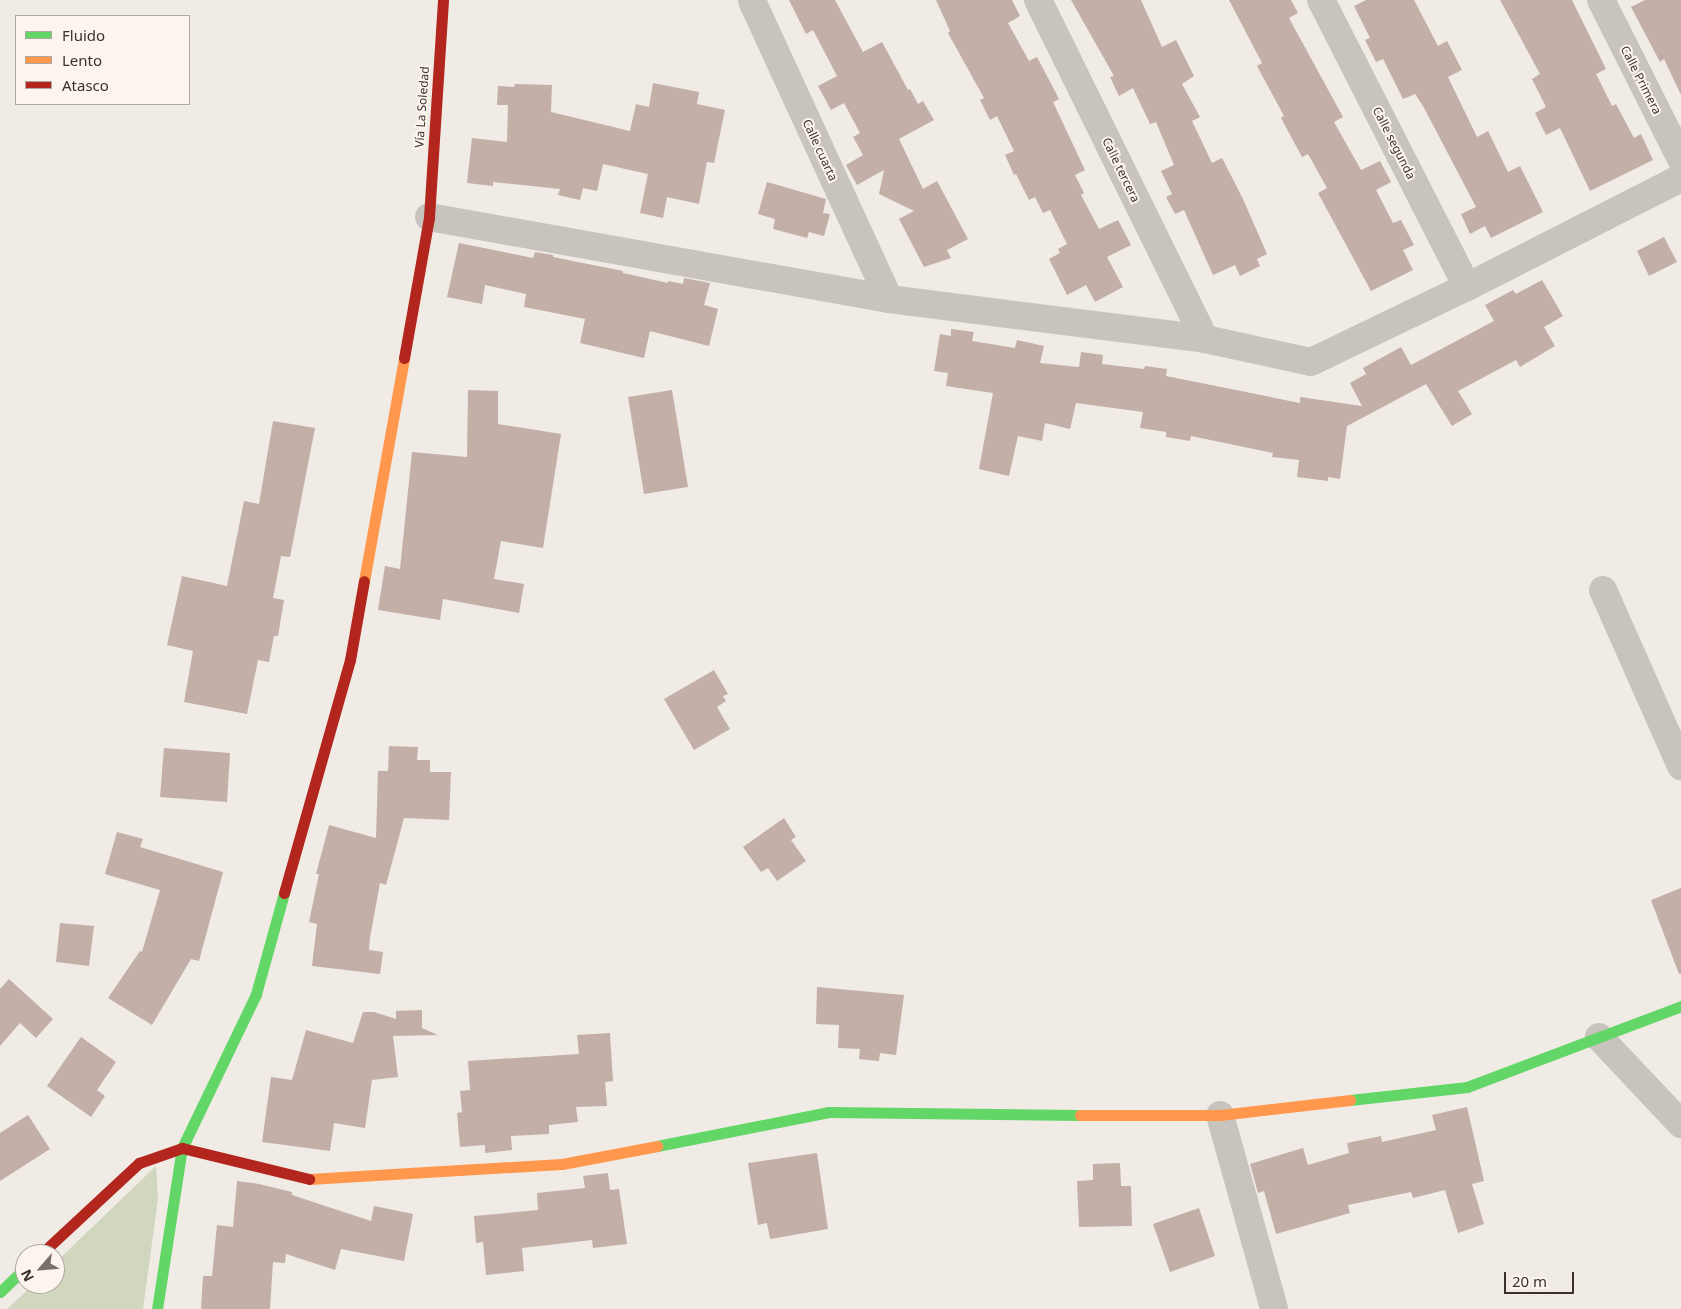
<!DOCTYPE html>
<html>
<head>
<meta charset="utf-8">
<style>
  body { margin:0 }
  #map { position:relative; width:1681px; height:1309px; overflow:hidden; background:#f0ebe5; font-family:"Noto Sans",sans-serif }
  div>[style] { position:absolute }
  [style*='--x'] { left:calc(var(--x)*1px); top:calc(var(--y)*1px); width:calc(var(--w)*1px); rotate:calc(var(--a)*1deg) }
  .green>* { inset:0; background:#d1d6bf }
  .building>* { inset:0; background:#c3afa7 }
  .street>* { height:28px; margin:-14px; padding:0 14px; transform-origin:14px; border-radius:14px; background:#c9c3be }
  .fast>* { height:11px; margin:-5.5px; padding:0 5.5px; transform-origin:5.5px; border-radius:5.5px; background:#63d668 }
  .slow>* { height:11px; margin:-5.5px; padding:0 5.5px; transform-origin:5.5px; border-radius:5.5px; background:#ff974d }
  .jam>* { height:11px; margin:-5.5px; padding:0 5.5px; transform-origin:5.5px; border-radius:5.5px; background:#b3261e }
  span { translate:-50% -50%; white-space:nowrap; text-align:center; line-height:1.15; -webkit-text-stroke:4px #fbf5ee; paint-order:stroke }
  .street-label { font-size:12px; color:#3b302b }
  .legend { position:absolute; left:15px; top:15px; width:175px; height:90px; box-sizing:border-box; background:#fbf5ee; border:1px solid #aea6a0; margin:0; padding:6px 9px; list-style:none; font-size:15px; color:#3b302b }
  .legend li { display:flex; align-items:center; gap:10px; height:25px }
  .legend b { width:25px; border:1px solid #aea6a0 }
  .north { position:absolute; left:15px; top:1244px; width:50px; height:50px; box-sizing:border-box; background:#fbf5ee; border:1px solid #aea6a0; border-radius:50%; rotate:243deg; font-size:14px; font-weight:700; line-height:20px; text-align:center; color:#3b302b }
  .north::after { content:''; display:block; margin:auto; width:18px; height:22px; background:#7a716c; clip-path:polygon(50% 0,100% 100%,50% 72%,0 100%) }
  .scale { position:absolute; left:1504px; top:1272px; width:70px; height:22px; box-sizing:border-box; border:2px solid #3b302b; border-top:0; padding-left:6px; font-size:15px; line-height:18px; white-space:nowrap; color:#3b302b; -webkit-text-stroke:4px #fbf5ee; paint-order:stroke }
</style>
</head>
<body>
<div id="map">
  <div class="green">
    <i style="clip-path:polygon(156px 1166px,158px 1199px,143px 1309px,7px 1309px,34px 1284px,55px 1284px,55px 1263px)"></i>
  </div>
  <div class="building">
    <i style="clip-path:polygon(789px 0,835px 0,863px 52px,882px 42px,908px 90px,910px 89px,918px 104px,923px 101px,934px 120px,899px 139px,923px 189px,937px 181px,968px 239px,947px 250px,951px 258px,924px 267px,899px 219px,914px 211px,879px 194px,884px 170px,857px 185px,846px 165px,863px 155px,853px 137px,860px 133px,844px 103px,831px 110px,818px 86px,837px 76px,813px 30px,806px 34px)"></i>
    <i style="clip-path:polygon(936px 0,1012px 0,1020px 16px,1008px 23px,1029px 61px,1037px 57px,1059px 99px,1053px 102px,1085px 170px,1075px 175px,1084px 193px,1081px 195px,1099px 229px,1118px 220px,1131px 245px,1107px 257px,1123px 287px,1095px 302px,1086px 285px,1067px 295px,1049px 259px,1060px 253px,1058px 249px,1067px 244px,1050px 210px,1043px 213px,1035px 197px,1029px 200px,1016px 174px,1014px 175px,1005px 155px,1014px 151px,997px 116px,990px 120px,980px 100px,984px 98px,948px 33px,950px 31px)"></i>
    <i style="clip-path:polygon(1071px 0,1141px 0,1162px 47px,1176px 40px,1194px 76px,1182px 84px,1200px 117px,1192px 121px,1212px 163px,1222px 158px,1243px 199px,1267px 254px,1257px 259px,1260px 266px,1240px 276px,1235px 265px,1213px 275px,1184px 210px,1175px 214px,1166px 197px,1172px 194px,1161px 171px,1174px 165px,1156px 122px,1150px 124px,1133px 88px,1119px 96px,1110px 77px,1114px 76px)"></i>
    <i style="clip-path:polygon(1229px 0,1291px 0,1298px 13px,1289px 18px,1343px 117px,1334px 122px,1361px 170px,1380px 161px,1391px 182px,1376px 190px,1393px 223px,1401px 220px,1414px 245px,1403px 250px,1413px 270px,1371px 291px,1318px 193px,1327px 188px,1308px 154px,1302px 157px,1281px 118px,1284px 116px,1257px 66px,1262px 63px)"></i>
    <i style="clip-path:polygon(1366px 0,1414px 0,1438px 46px,1447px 41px,1462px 70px,1448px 77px,1477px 137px,1488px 131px,1508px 172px,1520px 166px,1543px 212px,1491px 238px,1485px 226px,1470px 234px,1461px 214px,1476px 207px,1423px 106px,1415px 94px,1403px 99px,1383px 59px,1376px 62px,1365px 40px,1370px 38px,1354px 6px)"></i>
    <i style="clip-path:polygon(1500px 0,1572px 0,1606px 69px,1596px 74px,1612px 106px,1616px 104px,1634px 138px,1641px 134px,1653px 160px,1590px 191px,1560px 128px,1546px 135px,1535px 113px,1546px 107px,1532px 79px,1540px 74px)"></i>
    <i style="clip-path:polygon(1645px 0,1681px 0,1681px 95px,1664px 59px,1660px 62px,1631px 7px)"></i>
    <i style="clip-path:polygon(653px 83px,699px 92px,697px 104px,725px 110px,714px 163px,707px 162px,699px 204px,667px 197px,663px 218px,640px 213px,648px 174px,603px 164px,597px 191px,583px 188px,580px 200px,558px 195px,560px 189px,493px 182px,493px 186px,467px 183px,472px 138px,507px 142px,508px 105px,497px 105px,498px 86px,514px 87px,515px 84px,552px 85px,551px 112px,630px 131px,636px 104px,649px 107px)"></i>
    <i style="clip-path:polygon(767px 182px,826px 199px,823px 213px,830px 214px,824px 236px,809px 232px,807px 238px,773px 229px,775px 219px,758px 214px)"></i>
    <i style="clip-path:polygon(1664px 237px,1677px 262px,1649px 276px,1637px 251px)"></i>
    <i style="clip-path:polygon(459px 243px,533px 258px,535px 252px,553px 255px,553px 257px,623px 271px,623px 273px,668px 283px,668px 281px,683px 284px,684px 278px,710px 283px,704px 305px,718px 309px,709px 346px,650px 331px,644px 358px,580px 343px,585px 319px,524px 307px,526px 294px,485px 285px,482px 304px,447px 297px)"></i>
    <i style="clip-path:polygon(1542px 280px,1563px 316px,1544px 327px,1555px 346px,1520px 367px,1516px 360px,1458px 391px,1472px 414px,1452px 426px,1426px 384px,1347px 426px,1340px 479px,1328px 477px,1328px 481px,1297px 477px,1299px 460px,1272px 457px,1273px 453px,1191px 436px,1190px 441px,1166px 437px,1166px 432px,1140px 428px,1143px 412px,1076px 403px,1070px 429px,1045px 423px,1042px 441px,1018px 436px,1009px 476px,979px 469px,993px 393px,946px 386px,948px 373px,934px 371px,940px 334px,951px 336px,951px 329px,974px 332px,972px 341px,1015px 348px,1017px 340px,1044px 346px,1040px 363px,1079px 367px,1081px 352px,1103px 355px,1102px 364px,1144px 369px,1145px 366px,1167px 369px,1166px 376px,1300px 403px,1300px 397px,1362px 406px,1350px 383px,1366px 374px,1363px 368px,1401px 347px,1411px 365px,1494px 321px,1485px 305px,1513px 290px,1516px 294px)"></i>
    <i style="clip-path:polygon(468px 390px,498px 391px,498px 424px,561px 434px,543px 548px,501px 541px,494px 579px,524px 584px,519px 613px,443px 599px,440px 620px,378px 610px,385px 566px,400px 569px,412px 452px,467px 457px)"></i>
    <i style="clip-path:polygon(672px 390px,688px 487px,644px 494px,628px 397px)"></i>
    <i style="clip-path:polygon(273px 421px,315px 428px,290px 557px,281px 556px,273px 598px,284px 600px,278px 636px,274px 636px,269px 662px,258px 660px,247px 714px,184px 702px,193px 651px,167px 645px,182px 576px,227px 586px,244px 501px,259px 504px)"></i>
    <i style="clip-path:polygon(714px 670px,728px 694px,723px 696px,726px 701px,717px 707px,730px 729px,694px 750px,664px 699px)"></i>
    <i style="clip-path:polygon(389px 746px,418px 747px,417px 760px,430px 760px,430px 772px,451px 772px,449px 820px,404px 818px,386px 885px,380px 883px,370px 938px,369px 950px,383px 952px,380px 974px,312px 966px,317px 924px,309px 922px,319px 874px,316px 874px,329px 825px,376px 838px,378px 771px,388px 771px)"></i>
    <i style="clip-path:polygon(164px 748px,230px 753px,227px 802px,160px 797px)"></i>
    <i style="clip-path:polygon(784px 818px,796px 837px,791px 840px,806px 861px,777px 881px,768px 868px,761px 872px,743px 847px)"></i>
    <i style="clip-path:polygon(117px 832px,143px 839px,140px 847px,223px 872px,199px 961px,191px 959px,152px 1025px,108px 998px,140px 951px,142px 952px,160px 890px,105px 874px)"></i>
    <i style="clip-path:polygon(1681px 888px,1681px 974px,1679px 974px,1651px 900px)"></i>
    <i style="clip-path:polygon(60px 923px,94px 926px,89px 966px,56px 962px)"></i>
    <i style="clip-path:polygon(9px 979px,53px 1019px,36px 1038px,20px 1023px,0 1046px,0 989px)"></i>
    <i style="clip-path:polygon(817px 987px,904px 995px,896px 1055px,880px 1053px,879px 1061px,859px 1059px,860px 1049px,838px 1048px,839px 1025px,816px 1024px)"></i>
    <i style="clip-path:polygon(422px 1010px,422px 1028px,438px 1035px,393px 1036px,398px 1077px,372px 1080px,365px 1128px,334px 1123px,330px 1151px,262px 1142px,271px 1077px,292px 1080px,306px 1030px,353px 1043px,363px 1012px,374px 1012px,396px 1019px,396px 1011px)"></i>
    <i style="clip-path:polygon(610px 1033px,613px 1081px,605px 1082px,607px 1106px,576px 1107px,578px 1122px,549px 1125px,549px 1134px,511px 1136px,512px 1150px,485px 1153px,485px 1145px,460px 1147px,457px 1113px,462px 1112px,460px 1091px,470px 1090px,468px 1061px,579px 1054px,577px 1035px)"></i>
    <i style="clip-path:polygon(81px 1037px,116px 1062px,97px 1090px,105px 1096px,91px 1117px,47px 1086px)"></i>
    <i style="clip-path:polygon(1467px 1107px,1484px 1181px,1472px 1184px,1484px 1224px,1458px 1233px,1445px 1190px,1413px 1198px,1411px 1192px,1348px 1205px,1350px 1213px,1276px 1234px,1264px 1191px,1258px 1193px,1250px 1164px,1303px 1148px,1308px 1165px,1349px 1153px,1347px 1143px,1381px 1136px,1382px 1142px,1436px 1130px,1432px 1115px)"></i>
    <i style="clip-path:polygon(28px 1115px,50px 1149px,0 1181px,0 1133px)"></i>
    <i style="clip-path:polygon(817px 1153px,828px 1229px,770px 1239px,767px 1223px,758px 1225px,748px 1163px)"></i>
    <i style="clip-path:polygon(1120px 1163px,1121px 1186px,1131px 1186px,1132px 1226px,1079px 1227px,1077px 1181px,1093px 1180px,1093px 1164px)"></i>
    <i style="clip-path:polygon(608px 1173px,610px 1190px,619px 1189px,627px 1244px,593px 1248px,592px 1240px,522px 1248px,524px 1271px,486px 1275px,483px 1242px,476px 1243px,474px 1216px,538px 1210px,537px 1193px,585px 1188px,583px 1176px)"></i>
    <i style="clip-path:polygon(237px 1181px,259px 1184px,292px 1192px,292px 1195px,371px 1221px,374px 1206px,413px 1214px,404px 1261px,341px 1249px,335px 1270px,286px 1254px,285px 1263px,273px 1262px,270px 1309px,201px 1309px,203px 1276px,212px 1276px,217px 1225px,233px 1227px)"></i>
    <i style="clip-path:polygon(1199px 1208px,1215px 1256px,1170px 1272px,1153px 1224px)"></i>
  </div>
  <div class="street">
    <i style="--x:1038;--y:0;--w:378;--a:63.8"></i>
    <i style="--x:1321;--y:0;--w:322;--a:63"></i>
    <i style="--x:1601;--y:0;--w:178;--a:63.3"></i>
    <i style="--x:752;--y:1;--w:328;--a:65.3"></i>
    <i style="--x:429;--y:217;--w:467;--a:10.1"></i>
    <i style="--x:889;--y:299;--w:319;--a:7.2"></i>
    <i style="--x:1205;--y:339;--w:108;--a:12.2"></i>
    <i style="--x:1311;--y:362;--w:173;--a:-25.7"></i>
    <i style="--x:1467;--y:287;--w:240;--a:-27"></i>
    <i style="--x:1603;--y:590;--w:193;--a:66.1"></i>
    <i style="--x:1599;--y:1037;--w:120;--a:46.7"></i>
    <i style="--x:1220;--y:1115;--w:201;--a:74.4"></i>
  </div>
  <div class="fast">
    <i style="--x:1350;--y:1100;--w:118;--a:-6.3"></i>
    <i style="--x:1467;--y:1087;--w:229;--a:-20.7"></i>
    <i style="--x:657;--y:1146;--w:175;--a:-11.2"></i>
    <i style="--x:829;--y:1112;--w:251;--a:0.7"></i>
    <i style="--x:0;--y:1292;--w:35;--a:-44"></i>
    <i style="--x:157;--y:1309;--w:163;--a:-81.2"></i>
    <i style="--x:182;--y:1148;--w:171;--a:-64.3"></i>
    <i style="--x:256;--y:994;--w:105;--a:-74.5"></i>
  </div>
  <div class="slow">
    <i style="--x:364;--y:581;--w:227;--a:-79.8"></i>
    <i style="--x:1080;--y:1115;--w:140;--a:0"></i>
    <i style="--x:1220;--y:1115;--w:131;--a:-6.6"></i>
    <i style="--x:309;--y:1179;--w:253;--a:-3.4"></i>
    <i style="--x:562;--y:1164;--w:97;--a:-10.7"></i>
  </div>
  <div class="jam">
    <i style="--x:404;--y:358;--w:143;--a:-79.9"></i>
    <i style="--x:429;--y:217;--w:217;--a:-86.3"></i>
    <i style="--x:284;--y:893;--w:242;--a:-74.2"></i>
    <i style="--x:350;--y:660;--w:80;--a:-80"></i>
    <i style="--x:41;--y:1254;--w:134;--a:-42.9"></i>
    <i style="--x:139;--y:1163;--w:46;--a:-19.2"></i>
    <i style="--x:182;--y:1148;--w:131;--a:13.7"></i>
  </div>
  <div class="street-label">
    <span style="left:1641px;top:80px;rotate:63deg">Calle Primera</span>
    <span style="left:422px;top:107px;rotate:-86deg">Vía La Soledad</span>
    <span style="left:1394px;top:143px;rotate:63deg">Calle segunda</span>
    <span style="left:820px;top:150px;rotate:65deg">Calle cuarta</span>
    <span style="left:1121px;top:170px;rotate:64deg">Calle tercera</span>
  </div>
  <ul class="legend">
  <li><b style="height:6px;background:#63d668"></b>Fluido</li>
  <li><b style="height:6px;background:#ff974d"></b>Lento</li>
  <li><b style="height:6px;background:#b3261e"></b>Atasco</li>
  </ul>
  <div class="north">N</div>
  <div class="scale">20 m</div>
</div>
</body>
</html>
